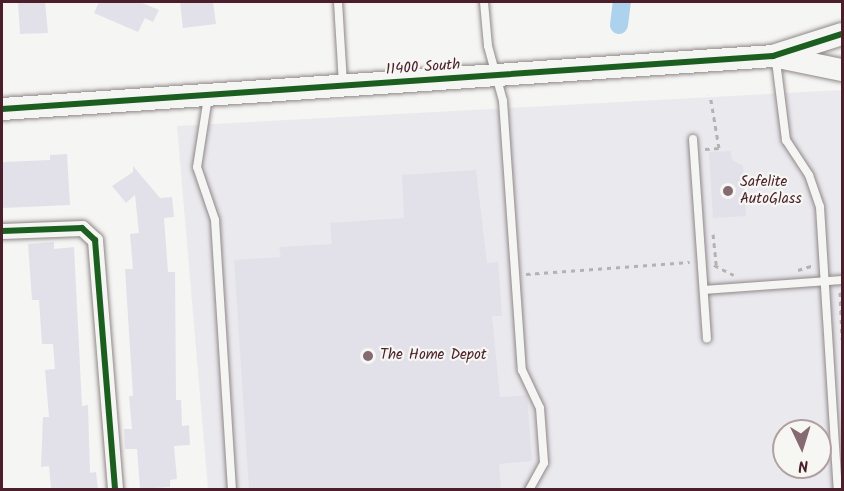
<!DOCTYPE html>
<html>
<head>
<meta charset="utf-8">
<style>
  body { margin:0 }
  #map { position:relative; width:844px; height:491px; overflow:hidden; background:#f5f5f3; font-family:Kalam,sans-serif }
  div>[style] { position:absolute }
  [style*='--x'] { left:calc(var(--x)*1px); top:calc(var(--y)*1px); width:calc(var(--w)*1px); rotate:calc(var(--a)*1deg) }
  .built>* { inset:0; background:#eae9ee }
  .canal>* { height:18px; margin:-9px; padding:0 9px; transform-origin:9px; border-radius:9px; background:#acd2ed }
  .building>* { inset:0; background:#e2e1ea }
  .path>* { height:3px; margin-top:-1.5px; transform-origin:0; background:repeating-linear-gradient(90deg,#b6b2b2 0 4.5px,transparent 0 9px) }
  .roads { filter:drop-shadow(0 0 2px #8f8788) drop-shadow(0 0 2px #8f8788) }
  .service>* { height:8px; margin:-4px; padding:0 4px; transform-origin:4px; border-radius:4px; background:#f5f5f3 }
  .minor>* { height:15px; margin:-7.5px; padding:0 7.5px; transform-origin:7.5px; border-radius:7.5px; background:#f5f5f3 }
  .primary>* { height:22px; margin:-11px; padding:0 11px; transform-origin:11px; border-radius:11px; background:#f5f5f3 }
  .cycleway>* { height:6px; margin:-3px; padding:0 3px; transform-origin:3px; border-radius:3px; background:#1b5e20 }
  .dots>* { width:16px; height:16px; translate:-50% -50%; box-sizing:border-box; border:3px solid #f6f6f2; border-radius:50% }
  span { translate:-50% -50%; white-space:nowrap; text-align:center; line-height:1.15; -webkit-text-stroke:4.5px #f6f6f2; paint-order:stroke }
  .street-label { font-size:15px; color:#4a1f2b }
  .poi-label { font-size:15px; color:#4a1f2b }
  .left { translate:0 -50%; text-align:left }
  .frame { position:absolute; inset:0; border:3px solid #4a1f2b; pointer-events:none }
  .north { position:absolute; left:772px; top:419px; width:60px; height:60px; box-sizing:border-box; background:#f6f6f2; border:2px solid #b1a0a2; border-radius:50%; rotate:176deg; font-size:16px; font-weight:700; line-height:24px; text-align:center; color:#4a1f2b }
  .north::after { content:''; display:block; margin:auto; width:21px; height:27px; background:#866a71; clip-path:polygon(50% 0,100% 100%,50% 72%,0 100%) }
</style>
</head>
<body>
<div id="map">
  <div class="built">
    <i style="clip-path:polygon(evenodd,842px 90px,842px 489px,208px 489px,177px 126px,842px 90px,784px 431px,820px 431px,820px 467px,784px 467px,784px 431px)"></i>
  </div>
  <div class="canal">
    <i style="--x:619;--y:25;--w:23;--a:-83"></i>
  </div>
  <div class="building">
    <i style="clip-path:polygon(18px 2px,45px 2px,48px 33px,20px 34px)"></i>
    <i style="clip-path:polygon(99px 2px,140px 2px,159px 10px,153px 22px,145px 18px,138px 32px,94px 13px)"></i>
    <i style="clip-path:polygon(180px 2px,213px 2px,216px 24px,183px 28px)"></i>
    <i style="clip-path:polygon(731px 151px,732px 160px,743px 166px,746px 216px,713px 218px,709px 152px)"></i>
    <i style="clip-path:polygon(67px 154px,70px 205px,2px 208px,2px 162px,50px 160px,50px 155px)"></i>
    <i style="clip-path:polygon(133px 166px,160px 198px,172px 197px,174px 217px,164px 218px,168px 272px,175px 272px,176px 400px,181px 400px,182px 426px,189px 425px,190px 445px,174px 446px,177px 479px,170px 480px,170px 487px,140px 489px,137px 449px,125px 449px,124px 429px,132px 429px,129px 396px,133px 396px,125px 269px,133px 269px,130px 234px,139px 233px,135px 195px,126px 203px,112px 186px,133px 172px)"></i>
    <i style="clip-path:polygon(476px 170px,487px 263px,498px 262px,502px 316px,492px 316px,500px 397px,527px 395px,532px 461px,499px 464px,501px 489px,249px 489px,234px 260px,281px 257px,279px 247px,332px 244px,330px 223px,404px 218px,402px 175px)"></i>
    <i style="clip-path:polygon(54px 242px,54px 249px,74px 247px,82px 406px,88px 405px,90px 473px,96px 472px,98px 489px,51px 489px,49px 466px,41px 467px,43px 417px,49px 417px,45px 370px,55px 369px,53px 344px,42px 344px,39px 300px,32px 300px,28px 244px)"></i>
  </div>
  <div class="path">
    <i style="--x:705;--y:149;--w:14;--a:-4"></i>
    <i style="--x:719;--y:148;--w:54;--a:-99.6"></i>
    <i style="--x:713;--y:234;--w:31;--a:84"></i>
    <i style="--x:714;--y:265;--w:22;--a:27"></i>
    <i style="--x:798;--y:270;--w:17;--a:-17"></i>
    <i style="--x:526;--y:274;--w:164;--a:-4.2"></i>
    <i style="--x:840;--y:292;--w:47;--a:87.6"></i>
  </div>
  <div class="roads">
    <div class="service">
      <i style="--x:338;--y:2;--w:82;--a:86.5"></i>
      <i style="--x:484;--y:2;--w:44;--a:84.8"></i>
      <i style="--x:488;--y:46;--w:57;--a:74.7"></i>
      <i style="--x:503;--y:101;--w:270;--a:86"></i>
      <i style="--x:522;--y:370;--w:42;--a:64.7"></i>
      <i style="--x:540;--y:408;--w:55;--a:85.8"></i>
      <i style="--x:544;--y:463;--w:31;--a:119"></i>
      <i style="--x:776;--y:61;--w:80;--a:82.8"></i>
      <i style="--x:786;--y:140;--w:42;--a:56.7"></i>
      <i style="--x:809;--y:175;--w:34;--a:71"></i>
      <i style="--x:820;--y:207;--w:284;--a:86.4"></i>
      <i style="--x:208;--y:97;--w:71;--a:98.9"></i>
      <i style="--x:197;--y:167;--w:56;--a:71.2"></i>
      <i style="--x:215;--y:220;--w:271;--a:86.4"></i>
      <i style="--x:693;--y:139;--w:200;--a:86"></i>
      <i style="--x:704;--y:290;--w:138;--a:-4.1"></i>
    </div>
    <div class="minor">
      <i style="--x:2;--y:231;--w:80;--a:-2.1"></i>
      <i style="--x:82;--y:228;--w:18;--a:43"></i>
      <i style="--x:95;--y:240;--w:251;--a:85.4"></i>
    </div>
    <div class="primary">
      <i style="--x:773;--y:56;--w:70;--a:11.5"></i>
      <i style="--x:2;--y:109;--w:773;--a:-3.93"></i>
      <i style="--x:773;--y:56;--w:72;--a:-17.7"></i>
    </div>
  </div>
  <div class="cycleway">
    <i style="--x:2;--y:109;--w:773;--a:-3.93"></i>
    <i style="--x:773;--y:56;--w:72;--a:-17.7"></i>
    <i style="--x:2;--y:231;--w:80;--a:-2.1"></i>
    <i style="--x:82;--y:228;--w:18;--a:43"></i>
    <i style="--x:95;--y:240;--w:251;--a:85.4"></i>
  </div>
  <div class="dots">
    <i style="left:728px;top:191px;background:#866a71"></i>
    <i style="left:368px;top:356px;background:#866a71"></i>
  </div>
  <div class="street-label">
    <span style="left:423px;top:68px;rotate:-4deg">11400 South</span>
  </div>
  <div class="poi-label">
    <span class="left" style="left:740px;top:191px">Safelite<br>AutoGlass</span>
    <span class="left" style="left:380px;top:356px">The Home Depot</span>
  </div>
  <div class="frame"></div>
  <div class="north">N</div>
</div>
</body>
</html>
